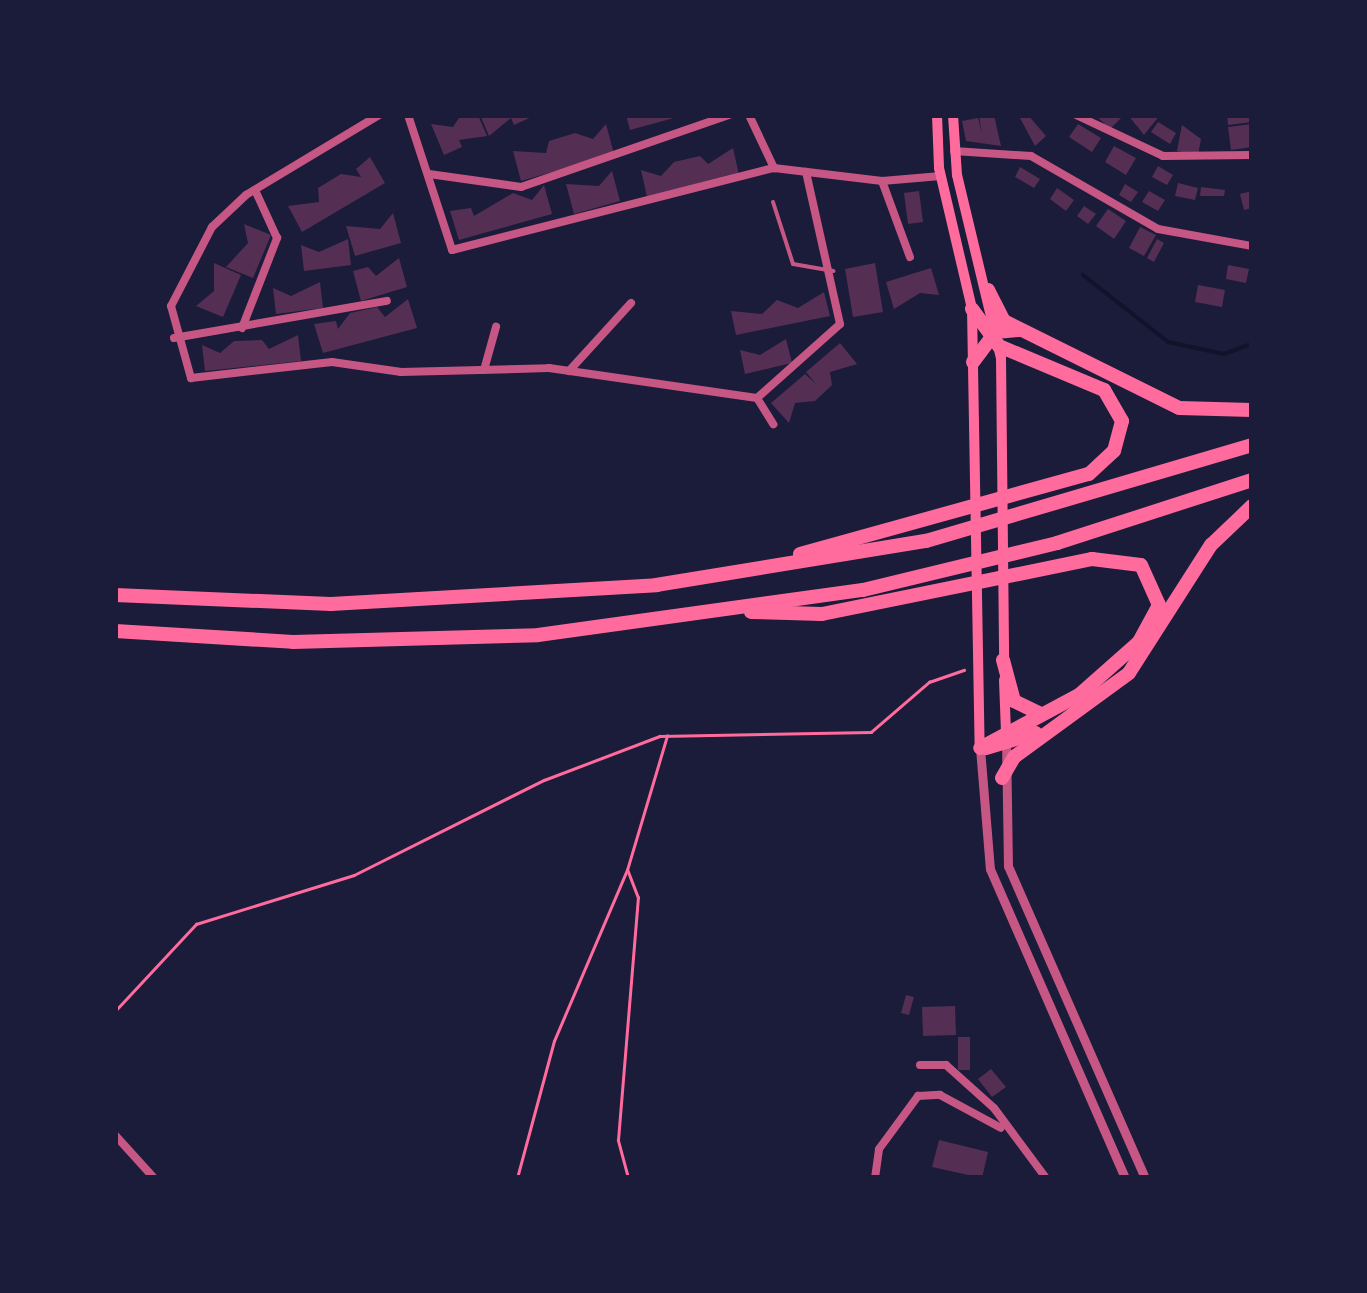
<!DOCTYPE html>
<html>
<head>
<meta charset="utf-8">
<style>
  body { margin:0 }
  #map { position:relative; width:1367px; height:1293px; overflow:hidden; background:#1b1b3a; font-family:Lora,serif }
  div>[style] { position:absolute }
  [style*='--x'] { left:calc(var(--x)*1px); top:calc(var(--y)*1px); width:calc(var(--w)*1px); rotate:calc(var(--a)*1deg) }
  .stream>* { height:4px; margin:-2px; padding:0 2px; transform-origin:2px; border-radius:2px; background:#12122b }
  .building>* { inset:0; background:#542f53 }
  .path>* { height:2.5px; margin:-1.25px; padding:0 1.25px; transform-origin:1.25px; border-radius:1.25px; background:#ff6b9d }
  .service>* { height:4px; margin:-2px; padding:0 2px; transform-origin:2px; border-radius:2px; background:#c65784 }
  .minor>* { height:8px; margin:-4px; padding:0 4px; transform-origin:4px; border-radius:4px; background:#c65784 }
  .tertiary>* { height:9px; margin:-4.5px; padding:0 4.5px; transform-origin:4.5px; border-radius:4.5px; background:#c65784 }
  .secondary>* { height:10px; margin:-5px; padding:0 5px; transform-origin:5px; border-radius:5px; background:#ff6b9d }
  .motorway>* { height:14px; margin:-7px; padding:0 7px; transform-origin:7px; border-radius:7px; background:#ff6b9d }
  span { translate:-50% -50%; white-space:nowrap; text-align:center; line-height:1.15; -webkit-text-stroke:8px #1b1b3a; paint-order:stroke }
  .frame { position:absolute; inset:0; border:118px solid #1b1b3a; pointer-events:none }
</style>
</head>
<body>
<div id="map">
  <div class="stream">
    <i style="--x:1083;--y:275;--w:108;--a:38.2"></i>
    <i style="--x:1168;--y:342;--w:57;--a:12.1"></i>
    <i style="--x:1224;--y:354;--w:30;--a:-20"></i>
  </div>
  <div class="building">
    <i style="clip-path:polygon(461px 115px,478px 115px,487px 136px,459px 140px,462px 147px,444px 155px,431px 124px,453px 127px)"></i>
    <i style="clip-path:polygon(480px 115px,536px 115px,514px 125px,511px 118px,489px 136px)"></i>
    <i style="clip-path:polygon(626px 115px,681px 115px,681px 116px,630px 130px)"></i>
    <i style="clip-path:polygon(994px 115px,1001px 146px,966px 141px,962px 121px,978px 118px,982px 133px,979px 116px)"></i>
    <i style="clip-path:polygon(1028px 115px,1046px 136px,1035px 146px,1020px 118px)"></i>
    <i style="clip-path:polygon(1095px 115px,1124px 115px,1110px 129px)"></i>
    <i style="clip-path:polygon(1128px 115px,1160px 115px,1144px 135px)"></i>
    <i style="clip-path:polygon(1227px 115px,1252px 115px,1252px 122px,1228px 125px)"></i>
    <i style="clip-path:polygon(1158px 122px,1176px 133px,1170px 144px,1151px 132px)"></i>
    <i style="clip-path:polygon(606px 124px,614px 154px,521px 181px,513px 151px,546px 153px,549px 141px,575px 133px,593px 139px)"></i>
    <i style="clip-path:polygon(1078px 124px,1101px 138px,1092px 152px,1069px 137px)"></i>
    <i style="clip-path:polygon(1252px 124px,1252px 147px,1231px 150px,1228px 127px)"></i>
    <i style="clip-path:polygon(1182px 125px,1201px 139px,1198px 155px,1177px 151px)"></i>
    <i style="clip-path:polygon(1114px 146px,1136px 158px,1126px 175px,1105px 162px)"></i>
    <i style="clip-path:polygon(733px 148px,739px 175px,647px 197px,641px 170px,661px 176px,674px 162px,700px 156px,708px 164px)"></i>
    <i style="clip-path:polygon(370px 157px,385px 183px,302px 232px,288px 206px,319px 202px,318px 188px,341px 174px,361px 177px,356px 169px)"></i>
    <i style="clip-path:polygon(1158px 166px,1173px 175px,1167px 185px,1152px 177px)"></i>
    <i style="clip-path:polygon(1020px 167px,1040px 179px,1034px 188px,1015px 177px)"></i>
    <i style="clip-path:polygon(612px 171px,620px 201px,574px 214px,566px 184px,599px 186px)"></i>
    <i style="clip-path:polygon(1178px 183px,1198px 188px,1195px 200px,1175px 196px)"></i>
    <i style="clip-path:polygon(1125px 184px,1138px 192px,1131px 202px,1119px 195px)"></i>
    <i style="clip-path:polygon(544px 185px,552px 214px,459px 240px,450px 211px,471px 208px,474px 216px,513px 193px,532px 200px)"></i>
    <i style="clip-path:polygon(1201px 187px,1225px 190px,1224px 196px,1200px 196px)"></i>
    <i style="clip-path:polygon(1057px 188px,1074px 200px,1066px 211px,1050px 199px)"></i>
    <i style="clip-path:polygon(919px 191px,923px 222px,908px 224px,904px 193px)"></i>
    <i style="clip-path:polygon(1149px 191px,1165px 200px,1158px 211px,1142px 202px)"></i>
    <i style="clip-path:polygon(1252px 191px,1252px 208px,1244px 210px,1240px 194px)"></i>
    <i style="clip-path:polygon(1084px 206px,1096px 214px,1088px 224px,1077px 216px)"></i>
    <i style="clip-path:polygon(1108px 209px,1126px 221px,1114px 239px,1096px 226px)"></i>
    <i style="clip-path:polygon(393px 213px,401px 243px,355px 256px,346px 226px,380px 229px)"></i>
    <i style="clip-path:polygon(244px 224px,271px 235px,253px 278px,226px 267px,248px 243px)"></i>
    <i style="clip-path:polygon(1140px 227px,1156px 235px,1144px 256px,1129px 248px)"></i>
    <i style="clip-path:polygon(348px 239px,351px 265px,304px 271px,301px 245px,319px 252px)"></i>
    <i style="clip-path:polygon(1157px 239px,1164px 243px,1154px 262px,1147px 258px)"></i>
    <i style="clip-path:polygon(399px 258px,407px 287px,361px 301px,353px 271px,368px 267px,376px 276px)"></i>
    <i style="clip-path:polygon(214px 263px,241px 275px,223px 317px,196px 306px,214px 291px)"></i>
    <i style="clip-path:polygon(875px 263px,883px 312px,853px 317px,845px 269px)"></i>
    <i style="clip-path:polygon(1228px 265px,1249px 269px,1246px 283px,1226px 279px)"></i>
    <i style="clip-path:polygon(931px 268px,939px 295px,920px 293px,894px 309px,886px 282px)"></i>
    <i style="clip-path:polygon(320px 282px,323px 308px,276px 314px,273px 288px,291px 296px)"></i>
    <i style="clip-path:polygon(1198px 285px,1225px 290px,1222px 307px,1195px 302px)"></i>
    <i style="clip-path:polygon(824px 292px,830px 316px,736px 335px,731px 311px,762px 314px,777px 300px,798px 308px)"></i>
    <i style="clip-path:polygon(408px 299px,417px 328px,323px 353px,314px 324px,336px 321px,338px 329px,350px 313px,377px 307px,385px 317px)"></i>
    <i style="clip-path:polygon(298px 335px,301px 361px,205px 371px,202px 345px,220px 353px,234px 341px,262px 340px,269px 349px)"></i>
    <i style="clip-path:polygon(786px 339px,792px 363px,745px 374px,740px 350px,760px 355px)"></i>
    <i style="clip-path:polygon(840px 343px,857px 364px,830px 372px,832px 385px,815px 401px,795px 403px,789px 423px,771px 403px,805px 374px,816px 384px,806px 372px)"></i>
    <i style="clip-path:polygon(906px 995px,914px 997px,909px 1015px,901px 1013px)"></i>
    <i style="clip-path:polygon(955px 1006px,956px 1035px,923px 1036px,922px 1007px)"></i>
    <i style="clip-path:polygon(958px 1037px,970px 1037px,970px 1070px,958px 1070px)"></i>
    <i style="clip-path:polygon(991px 1069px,1006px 1087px,992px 1097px,978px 1079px)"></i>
    <i style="clip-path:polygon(939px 1140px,988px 1152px,982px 1178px,932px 1167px)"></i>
  </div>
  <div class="path">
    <i style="--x:115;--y:1011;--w:119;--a:-47"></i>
    <i style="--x:196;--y:924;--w:165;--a:-17.2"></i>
    <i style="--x:354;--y:875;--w:212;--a:-26.6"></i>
    <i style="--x:544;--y:780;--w:124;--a:-20.8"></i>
    <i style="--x:660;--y:736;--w:211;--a:-1.1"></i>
    <i style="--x:871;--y:732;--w:77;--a:-40.8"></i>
    <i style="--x:929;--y:682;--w:37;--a:-19"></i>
    <i style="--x:517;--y:1178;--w:142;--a:-74.9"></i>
    <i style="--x:554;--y:1041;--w:186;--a:-66.9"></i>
    <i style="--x:628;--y:1178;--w:39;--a:-105"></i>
    <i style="--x:618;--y:1140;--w:243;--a:-85.3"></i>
    <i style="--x:638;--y:898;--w:30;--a:-111"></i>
    <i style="--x:627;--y:870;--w:140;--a:-73.4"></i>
  </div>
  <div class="service">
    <i style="--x:773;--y:202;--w:65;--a:72.1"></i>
    <i style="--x:793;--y:264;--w:41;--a:9.9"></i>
  </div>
  <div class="minor">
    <i style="--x:379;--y:115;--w:155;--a:149"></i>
    <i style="--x:246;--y:195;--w:47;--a:136.7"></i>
    <i style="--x:212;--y:227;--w:89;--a:117.4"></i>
    <i style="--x:171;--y:306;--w:75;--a:74.5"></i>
    <i style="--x:191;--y:378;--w:142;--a:-6.5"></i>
    <i style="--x:332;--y:362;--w:70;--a:8.2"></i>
    <i style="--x:401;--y:372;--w:148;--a:-1.5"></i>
    <i style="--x:549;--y:368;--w:210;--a:8.2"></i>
    <i style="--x:757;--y:398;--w:111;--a:-41.7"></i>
    <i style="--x:840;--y:324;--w:156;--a:-102.6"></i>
    <i style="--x:408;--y:115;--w:142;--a:71.9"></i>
    <i style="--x:452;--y:250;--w:332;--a:-14.3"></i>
    <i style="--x:749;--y:115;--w:59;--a:64.7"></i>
    <i style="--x:774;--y:168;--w:109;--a:6.9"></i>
    <i style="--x:882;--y:181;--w:81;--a:69.8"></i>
    <i style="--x:1076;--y:115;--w:96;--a:25.2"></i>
    <i style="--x:1163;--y:156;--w:89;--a:-0.6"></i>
    <i style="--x:954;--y:151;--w:77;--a:3.7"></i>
    <i style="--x:1031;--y:156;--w:146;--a:29.9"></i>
    <i style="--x:1158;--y:229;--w:96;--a:10.3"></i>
    <i style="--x:429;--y:174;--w:93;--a:8"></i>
    <i style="--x:521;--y:187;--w:220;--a:-19.1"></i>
    <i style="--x:882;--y:181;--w:59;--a:-4.8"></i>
    <i style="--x:242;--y:328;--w:97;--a:-68.7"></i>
    <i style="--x:277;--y:238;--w:53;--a:-114.6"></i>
    <i style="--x:174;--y:338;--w:216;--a:-9.9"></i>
    <i style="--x:484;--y:370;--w:45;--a:-74.4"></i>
    <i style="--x:569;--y:371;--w:92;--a:-47.6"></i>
    <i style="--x:757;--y:398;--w:31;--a:58"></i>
    <i style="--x:920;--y:1065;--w:26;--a:0"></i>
    <i style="--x:946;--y:1065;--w:64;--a:41.9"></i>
    <i style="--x:994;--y:1108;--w:87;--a:53.4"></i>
    <i style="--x:115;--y:1135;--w:58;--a:47.8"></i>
    <i style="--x:875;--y:1178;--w:29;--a:-82"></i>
    <i style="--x:879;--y:1149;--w:66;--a:-53.7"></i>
    <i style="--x:918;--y:1096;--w:22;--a:-3"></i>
    <i style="--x:940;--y:1095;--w:69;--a:28.4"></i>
  </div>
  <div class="tertiary">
    <i style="--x:1006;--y:740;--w:126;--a:89.1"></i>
    <i style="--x:1008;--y:866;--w:341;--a:66.3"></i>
    <i style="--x:980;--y:748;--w:121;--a:85.3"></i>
    <i style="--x:990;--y:869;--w:337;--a:66.4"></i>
  </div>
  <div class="secondary">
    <i style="--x:937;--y:115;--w:53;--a:87.8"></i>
    <i style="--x:939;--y:168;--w:145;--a:76.8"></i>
    <i style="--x:972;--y:309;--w:439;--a:89"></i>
    <i style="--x:953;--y:115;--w:60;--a:86.2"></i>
    <i style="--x:957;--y:175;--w:188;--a:76.5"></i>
    <i style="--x:1001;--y:358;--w:305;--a:89.4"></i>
    <i style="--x:1004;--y:680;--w:52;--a:87.8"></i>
  </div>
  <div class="motorway">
    <i style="--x:988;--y:290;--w:35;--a:63"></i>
    <i style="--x:1004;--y:321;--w:195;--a:26.4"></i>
    <i style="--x:1179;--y:408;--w:73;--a:1.6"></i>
    <i style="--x:973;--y:362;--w:38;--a:-53"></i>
    <i style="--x:996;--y:332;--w:23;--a:-5"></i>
    <i style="--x:800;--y:554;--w:300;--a:-15.5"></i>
    <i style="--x:1089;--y:474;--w:34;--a:-43"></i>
    <i style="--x:1114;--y:451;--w:31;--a:-75"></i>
    <i style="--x:1122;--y:421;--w:36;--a:-120"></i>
    <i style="--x:1104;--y:390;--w:114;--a:-157.3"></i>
    <i style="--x:999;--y:346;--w:46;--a:-126.1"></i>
    <i style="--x:115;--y:595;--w:216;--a:2.4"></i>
    <i style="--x:331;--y:604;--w:326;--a:-3.3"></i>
    <i style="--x:656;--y:585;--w:274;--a:-9.3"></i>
    <i style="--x:926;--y:541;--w:340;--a:-16.4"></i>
    <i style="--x:751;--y:612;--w:71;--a:1.6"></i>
    <i style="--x:822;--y:614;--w:276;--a:-11.5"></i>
    <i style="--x:1092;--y:559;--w:49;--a:7"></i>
    <i style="--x:1141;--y:565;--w:44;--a:65.8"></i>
    <i style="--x:1159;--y:605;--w:42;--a:118.4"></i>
    <i style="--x:1139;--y:642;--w:80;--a:138.5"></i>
    <i style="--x:1079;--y:695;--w:112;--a:151.8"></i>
    <i style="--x:115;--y:631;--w:178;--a:3.5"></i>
    <i style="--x:293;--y:642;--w:245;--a:-1.6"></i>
    <i style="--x:538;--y:635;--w:328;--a:-7.9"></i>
    <i style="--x:863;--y:590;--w:200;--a:-13.6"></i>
    <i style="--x:1057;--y:543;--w:205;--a:-17.9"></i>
    <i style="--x:1003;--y:660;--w:42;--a:75"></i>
    <i style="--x:1014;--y:701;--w:30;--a:26"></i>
    <i style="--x:986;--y:748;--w:52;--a:-16.7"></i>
    <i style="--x:1002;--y:778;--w:24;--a:-60"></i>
    <i style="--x:1014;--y:757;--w:142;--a:-36.1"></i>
    <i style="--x:1129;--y:673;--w:152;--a:-57.4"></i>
    <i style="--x:1211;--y:545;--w:57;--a:-43.6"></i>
  </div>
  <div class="frame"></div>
</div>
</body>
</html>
